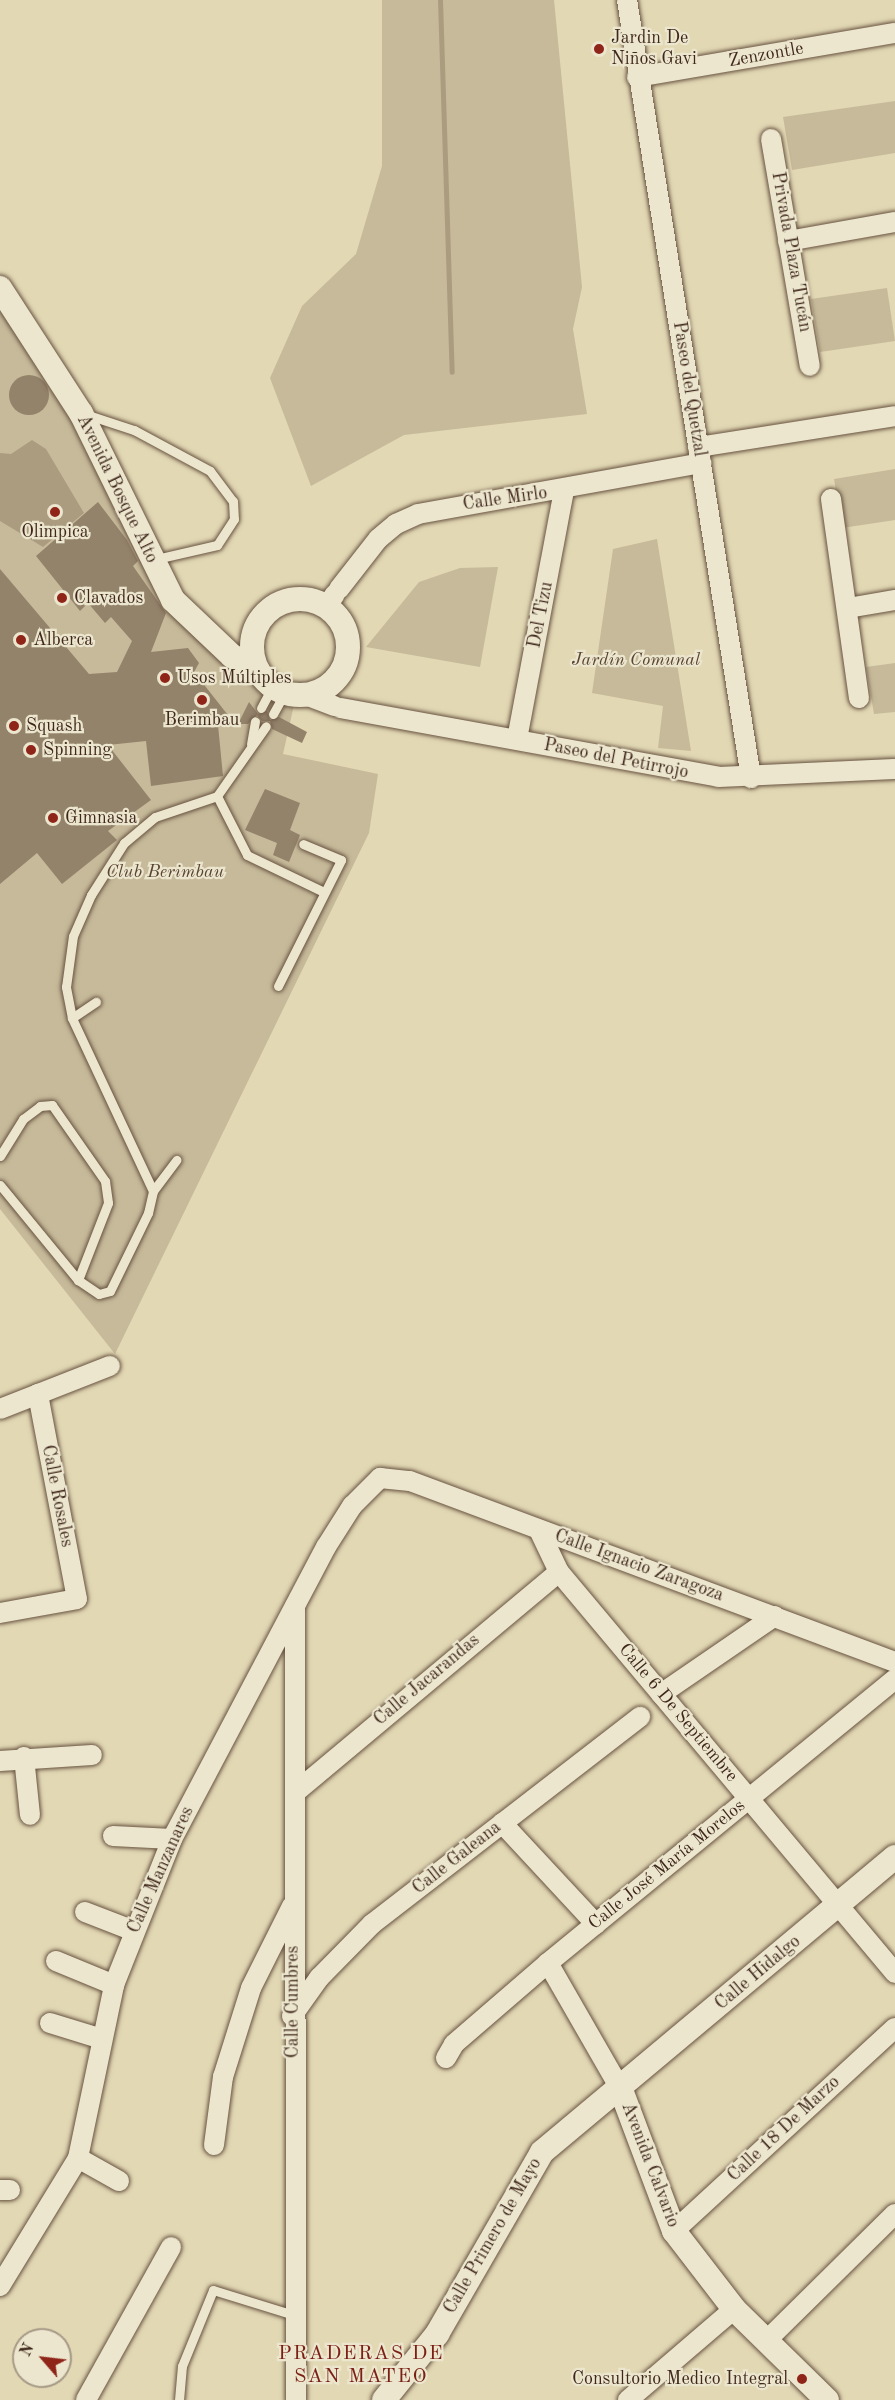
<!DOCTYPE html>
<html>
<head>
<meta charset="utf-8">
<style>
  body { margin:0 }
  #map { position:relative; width:895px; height:2400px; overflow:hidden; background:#e2d8b4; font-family:"Old Standard TT",serif }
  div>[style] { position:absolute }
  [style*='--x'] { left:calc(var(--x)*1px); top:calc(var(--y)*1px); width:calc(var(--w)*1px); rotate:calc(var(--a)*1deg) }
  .green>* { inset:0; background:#c6ba9a }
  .water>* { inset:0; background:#ab9c80 }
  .stream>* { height:5px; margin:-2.5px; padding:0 2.5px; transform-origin:2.5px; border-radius:2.5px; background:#ab9c80 }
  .building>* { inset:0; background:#94836b }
  .round { border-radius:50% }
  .roads { filter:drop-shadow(0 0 2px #685341) drop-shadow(0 0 2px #685341) }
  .service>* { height:9px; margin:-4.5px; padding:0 4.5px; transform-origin:4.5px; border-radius:4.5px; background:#ece6ce }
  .minor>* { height:20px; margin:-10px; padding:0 10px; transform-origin:10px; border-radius:10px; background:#ece6ce }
  .tertiary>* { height:24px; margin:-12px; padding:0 12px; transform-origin:12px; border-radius:12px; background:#ece6ce }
  .tertiary>.ring { margin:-12px; padding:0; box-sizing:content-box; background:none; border:24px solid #ece6ce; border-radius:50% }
  .dots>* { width:16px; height:16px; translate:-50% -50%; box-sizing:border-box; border:3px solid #ece6ce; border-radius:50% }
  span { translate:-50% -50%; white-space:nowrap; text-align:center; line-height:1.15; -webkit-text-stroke:4.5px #ece6ce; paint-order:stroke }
  .poi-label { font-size:18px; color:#3f271b }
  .left { translate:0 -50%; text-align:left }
  .right { translate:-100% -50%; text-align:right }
  .street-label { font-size:18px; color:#3f271b }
  .park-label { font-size:18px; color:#5a4434; font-style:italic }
  .neighbourhood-label { font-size:20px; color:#7a1f14; letter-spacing:1.5px }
  .north { position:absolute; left:12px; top:2328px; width:60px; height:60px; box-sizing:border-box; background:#ece6ce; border:2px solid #a79a86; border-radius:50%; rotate:298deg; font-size:16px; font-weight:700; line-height:24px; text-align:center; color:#3f271b }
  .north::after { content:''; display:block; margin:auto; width:21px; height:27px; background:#8f2418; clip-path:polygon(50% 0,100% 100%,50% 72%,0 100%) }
</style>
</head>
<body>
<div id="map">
  <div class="green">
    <i style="clip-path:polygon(382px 0,554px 0,582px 287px,573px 329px,587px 414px,404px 435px,311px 486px,270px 378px,302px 306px,356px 254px,382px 166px)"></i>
    <i style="clip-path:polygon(895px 101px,895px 153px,792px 170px,783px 117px)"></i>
    <i style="clip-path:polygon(0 288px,145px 555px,266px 695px,294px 705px,283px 754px,378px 774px,369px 833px,115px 1354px,0 1209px)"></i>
    <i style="clip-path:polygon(887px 288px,895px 341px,820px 352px,811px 299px)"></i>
    <i style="clip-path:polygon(895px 469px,895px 520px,842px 528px,834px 479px)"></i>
    <i style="clip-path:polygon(657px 539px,691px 751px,658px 748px,663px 706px,592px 693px,613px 549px)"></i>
    <i style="clip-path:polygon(498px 567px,480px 667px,366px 647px,419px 582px,460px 568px)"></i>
    <i style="clip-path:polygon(895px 663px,895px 712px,874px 714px,866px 667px)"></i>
  </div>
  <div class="water">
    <i style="clip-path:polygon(32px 440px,46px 449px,84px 513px,43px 547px,0 521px,0 453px,11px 454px)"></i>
  </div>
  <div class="stream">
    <i style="--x:440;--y:0;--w:372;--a:88.2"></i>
  </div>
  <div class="building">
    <i class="round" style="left:9px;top:375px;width:40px;height:40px"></i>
    <i style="clip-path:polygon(98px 502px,127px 540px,138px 561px,133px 566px,166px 613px,151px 652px,188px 648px,199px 663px,194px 672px,235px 724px,218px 725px,223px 776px,151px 786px,146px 741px,108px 745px,151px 800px,108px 831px,117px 840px,62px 884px,37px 853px,0 884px,0 569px,89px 674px,117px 672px,132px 641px,111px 617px,105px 623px,88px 603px,80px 611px,36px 556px)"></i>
    <i style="clip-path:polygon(249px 702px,258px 714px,267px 711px,270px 720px,279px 717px,307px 732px,302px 743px,272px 729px,270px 721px,262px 721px,257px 715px,248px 724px,238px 724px)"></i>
    <i style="clip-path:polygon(265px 789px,300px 803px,290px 830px,300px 835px,289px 862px,273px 855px,277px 843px,245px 830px)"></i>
  </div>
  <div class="roads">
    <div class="service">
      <i style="--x:85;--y:414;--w:52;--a:18.1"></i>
      <i style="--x:134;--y:430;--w:86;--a:28.3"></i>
      <i style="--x:210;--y:471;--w:38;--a:53"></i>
      <i style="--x:233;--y:501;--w:18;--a:87"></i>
      <i style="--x:234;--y:519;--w:31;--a:123"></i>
      <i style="--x:217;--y:545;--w:63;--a:167.1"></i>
      <i style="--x:261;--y:708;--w:24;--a:-62"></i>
      <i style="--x:273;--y:714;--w:23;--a:-61"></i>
      <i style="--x:251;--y:744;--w:23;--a:-80"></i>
      <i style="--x:217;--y:796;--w:66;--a:63"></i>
      <i style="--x:247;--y:855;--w:85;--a:25.7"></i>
      <i style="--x:278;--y:986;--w:141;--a:-63.4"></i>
      <i style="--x:341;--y:860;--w:41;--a:-157.2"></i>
      <i style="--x:72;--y:1018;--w:29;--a:-34"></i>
      <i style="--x:0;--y:1156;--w:44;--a:-58.1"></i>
      <i style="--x:23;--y:1119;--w:21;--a:-37"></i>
      <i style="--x:40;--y:1106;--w:12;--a:-5"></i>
      <i style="--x:52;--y:1105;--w:93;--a:55.1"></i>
      <i style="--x:105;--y:1181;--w:22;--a:82"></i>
      <i style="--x:108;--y:1203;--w:83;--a:111.3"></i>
      <i style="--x:0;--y:1185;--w:123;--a:50.6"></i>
      <i style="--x:78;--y:1280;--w:25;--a:34"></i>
      <i style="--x:99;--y:1294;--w:11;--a:-15"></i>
      <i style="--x:110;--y:1291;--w:87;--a:-64"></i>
      <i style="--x:148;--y:1213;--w:23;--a:-77"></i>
      <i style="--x:153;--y:1191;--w:191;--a:-115.1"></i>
      <i style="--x:72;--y:1018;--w:32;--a:-101"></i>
      <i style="--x:66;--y:987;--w:51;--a:-82.2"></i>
      <i style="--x:73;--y:936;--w:45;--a:-66.3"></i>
      <i style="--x:91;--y:895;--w:62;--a:-57.6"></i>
      <i style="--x:124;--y:843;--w:40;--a:-40"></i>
      <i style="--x:155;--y:817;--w:65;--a:-18.7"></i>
      <i style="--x:217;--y:796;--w:85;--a:-55"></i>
      <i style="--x:153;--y:1191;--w:39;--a:-53"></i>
      <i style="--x:179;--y:2400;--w:34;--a:-85"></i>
      <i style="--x:182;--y:2366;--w:82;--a:-67.8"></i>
      <i style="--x:213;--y:2290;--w:88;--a:17.2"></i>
    </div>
    <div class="minor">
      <i style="--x:627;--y:0;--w:788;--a:80.94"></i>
      <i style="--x:637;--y:77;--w:262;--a:-9.7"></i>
      <i style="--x:771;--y:139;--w:230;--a:80.3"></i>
      <i style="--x:788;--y:241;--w:109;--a:-10.1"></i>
      <i style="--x:698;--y:447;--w:199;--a:-8.9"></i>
      <i style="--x:831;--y:499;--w:201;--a:82"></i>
      <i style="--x:339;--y:589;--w:63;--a:-52"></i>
      <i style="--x:378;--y:539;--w:23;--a:-40"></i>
      <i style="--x:396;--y:524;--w:24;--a:-24"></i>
      <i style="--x:418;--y:514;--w:288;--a:-10.2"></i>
      <i style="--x:327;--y:606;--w:14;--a:-56"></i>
      <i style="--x:848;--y:608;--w:48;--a:-9.7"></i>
      <i style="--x:308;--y:696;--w:28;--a:21"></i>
      <i style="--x:340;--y:708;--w:384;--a:10.3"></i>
      <i style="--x:718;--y:777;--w:177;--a:-2.6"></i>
      <i style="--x:517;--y:739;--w:252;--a:-79.3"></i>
      <i style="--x:0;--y:1409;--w:118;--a:-21.4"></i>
      <i style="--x:539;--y:1530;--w:47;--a:64.5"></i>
      <i style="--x:559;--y:1572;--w:523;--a:50.04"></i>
      <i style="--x:295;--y:1606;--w:794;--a:89.93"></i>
      <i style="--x:0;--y:1613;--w:78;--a:-10.3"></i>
      <i style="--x:77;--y:1599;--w:209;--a:-100.8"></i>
      <i style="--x:661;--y:1694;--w:138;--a:-34.4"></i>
      <i style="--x:24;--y:1757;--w:58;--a:84.1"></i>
      <i style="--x:0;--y:1761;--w:92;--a:-3.7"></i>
      <i style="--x:297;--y:1791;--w:341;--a:-39.9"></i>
      <i style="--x:502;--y:1823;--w:138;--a:47.1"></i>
      <i style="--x:113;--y:1836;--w:59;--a:2.9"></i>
      <i style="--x:85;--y:1912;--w:53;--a:21.2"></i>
      <i style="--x:56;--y:1961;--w:63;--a:22.5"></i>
      <i style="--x:548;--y:1963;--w:146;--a:60.1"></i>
      <i style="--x:292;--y:2016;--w:47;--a:-54.6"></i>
      <i style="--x:319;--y:1978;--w:76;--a:-45.5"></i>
      <i style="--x:372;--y:1924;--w:339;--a:-37.7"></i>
      <i style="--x:50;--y:2023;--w:54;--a:17.1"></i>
      <i style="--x:446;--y:2058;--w:16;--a:-60"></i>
      <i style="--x:454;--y:2044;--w:124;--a:-40.8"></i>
      <i style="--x:548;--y:1963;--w:448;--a:-39.3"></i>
      <i style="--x:214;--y:2145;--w:69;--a:-82.5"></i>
      <i style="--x:223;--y:2077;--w:93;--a:-72.5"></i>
      <i style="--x:251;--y:1988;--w:92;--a:-63.4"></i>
      <i style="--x:78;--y:2158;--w:47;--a:29.3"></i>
      <i style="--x:0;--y:2190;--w:10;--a:0"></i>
      <i style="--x:674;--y:2231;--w:300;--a:-42.6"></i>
      <i style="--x:0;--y:2286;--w:150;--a:-58.6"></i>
      <i style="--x:78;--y:2158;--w:177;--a:-78.2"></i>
      <i style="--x:114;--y:1985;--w:157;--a:-68.3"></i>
      <i style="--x:172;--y:1839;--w:330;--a:-62.2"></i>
      <i style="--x:326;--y:1547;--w:49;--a:-57.6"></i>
      <i style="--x:352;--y:1506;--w:40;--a:-45"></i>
      <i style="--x:380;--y:1478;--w:30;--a:6"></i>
      <i style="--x:410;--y:1481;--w:518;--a:20.47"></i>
      <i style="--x:766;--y:2341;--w:181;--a:-44.6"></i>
      <i style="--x:86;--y:2400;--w:175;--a:-60.9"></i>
      <i style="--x:628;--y:2400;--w:140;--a:-40.6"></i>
    </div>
    <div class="tertiary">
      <i style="--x:0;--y:288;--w:149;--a:57.1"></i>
      <i style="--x:81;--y:413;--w:208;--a:63.8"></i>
      <i style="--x:173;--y:600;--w:81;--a:43.5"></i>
      <i style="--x:232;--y:656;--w:29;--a:29"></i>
      <i class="ring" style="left:252px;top:599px;width:72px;height:72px"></i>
      <i style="--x:621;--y:2090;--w:151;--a:69.4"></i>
      <i style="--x:674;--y:2231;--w:98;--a:52.4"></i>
      <i style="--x:734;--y:2309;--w:130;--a:44.4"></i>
      <i style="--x:384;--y:2400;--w:85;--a:-51.2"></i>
      <i style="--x:437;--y:2334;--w:210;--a:-60"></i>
      <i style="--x:542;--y:2152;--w:460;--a:-39.9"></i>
    </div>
  </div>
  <div class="dots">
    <i style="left:599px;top:49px;background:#8f2418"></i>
    <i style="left:55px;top:512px;background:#8f2418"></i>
    <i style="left:62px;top:598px;background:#8f2418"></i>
    <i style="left:21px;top:640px;background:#8f2418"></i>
    <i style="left:165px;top:678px;background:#8f2418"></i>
    <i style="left:202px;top:700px;background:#8f2418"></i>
    <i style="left:14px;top:726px;background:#8f2418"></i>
    <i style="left:31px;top:750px;background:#8f2418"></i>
    <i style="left:53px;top:818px;background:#8f2418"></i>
    <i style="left:802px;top:2379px;background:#8f2418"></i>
  </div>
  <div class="poi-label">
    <span class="left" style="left:611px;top:49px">Jardin De<br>Niños Gavi</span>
    <span style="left:55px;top:532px">Olimpica</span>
    <span class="left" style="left:74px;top:598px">Clavados</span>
    <span class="left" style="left:33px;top:640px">Alberca</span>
    <span class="left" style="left:177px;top:678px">Usos Múltiples</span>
    <span style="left:202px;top:720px">Berimbau</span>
    <span class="left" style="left:26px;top:726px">Squash</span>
    <span class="left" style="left:43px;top:750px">Spinning</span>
    <span class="left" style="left:65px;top:818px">Gimnasia</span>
    <span class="right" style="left:788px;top:2379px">Consultorio Medico Integral</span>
  </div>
  <div class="street-label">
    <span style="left:766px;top:55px;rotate:-10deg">Zenzontle</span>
    <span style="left:791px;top:252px;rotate:80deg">Privada Plaza Tucán</span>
    <span style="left:689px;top:389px;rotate:81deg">Paseo del Quetzal</span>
    <span style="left:117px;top:489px;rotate:64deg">Avenida Bosque Alto</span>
    <span style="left:505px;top:499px;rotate:-8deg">Calle Mirlo</span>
    <span style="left:541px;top:615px;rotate:-79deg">Del Tizu</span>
    <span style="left:616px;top:759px;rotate:11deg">Paseo del Petirrojo</span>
    <span style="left:57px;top:1496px;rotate:79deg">Calle Rosales</span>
    <span style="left:639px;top:1566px;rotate:20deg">Calle Ignacio Zaragoza</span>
    <span style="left:427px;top:1680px;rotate:-40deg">Calle Jacarandas</span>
    <span style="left:678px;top:1713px;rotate:50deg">Calle 6 De Septiembre</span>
    <span style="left:457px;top:1858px;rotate:-38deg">Calle Galeana</span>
    <span style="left:667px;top:1865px;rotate:-39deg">Calle José María Morelos</span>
    <span style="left:161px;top:1870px;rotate:-66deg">Calle Manzanares</span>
    <span style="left:758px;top:1973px;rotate:-40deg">Calle Hidalgo</span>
    <span style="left:293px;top:2002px;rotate:-90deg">Calle Cumbres</span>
    <span style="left:784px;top:2129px;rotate:-43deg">Calle 18 De Marzo</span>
    <span style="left:650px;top:2165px;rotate:69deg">Avenida Calvario</span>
    <span style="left:493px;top:2236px;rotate:-60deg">Calle Primero de Mayo</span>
  </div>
  <div class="park-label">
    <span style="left:636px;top:660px">Jardín Comunal</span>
    <span style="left:165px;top:872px">Club Berimbau</span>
  </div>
  <div class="neighbourhood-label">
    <span style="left:361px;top:2366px">PRADERAS DE<br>SAN MATEO</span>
  </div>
  <div class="north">N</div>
</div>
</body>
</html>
